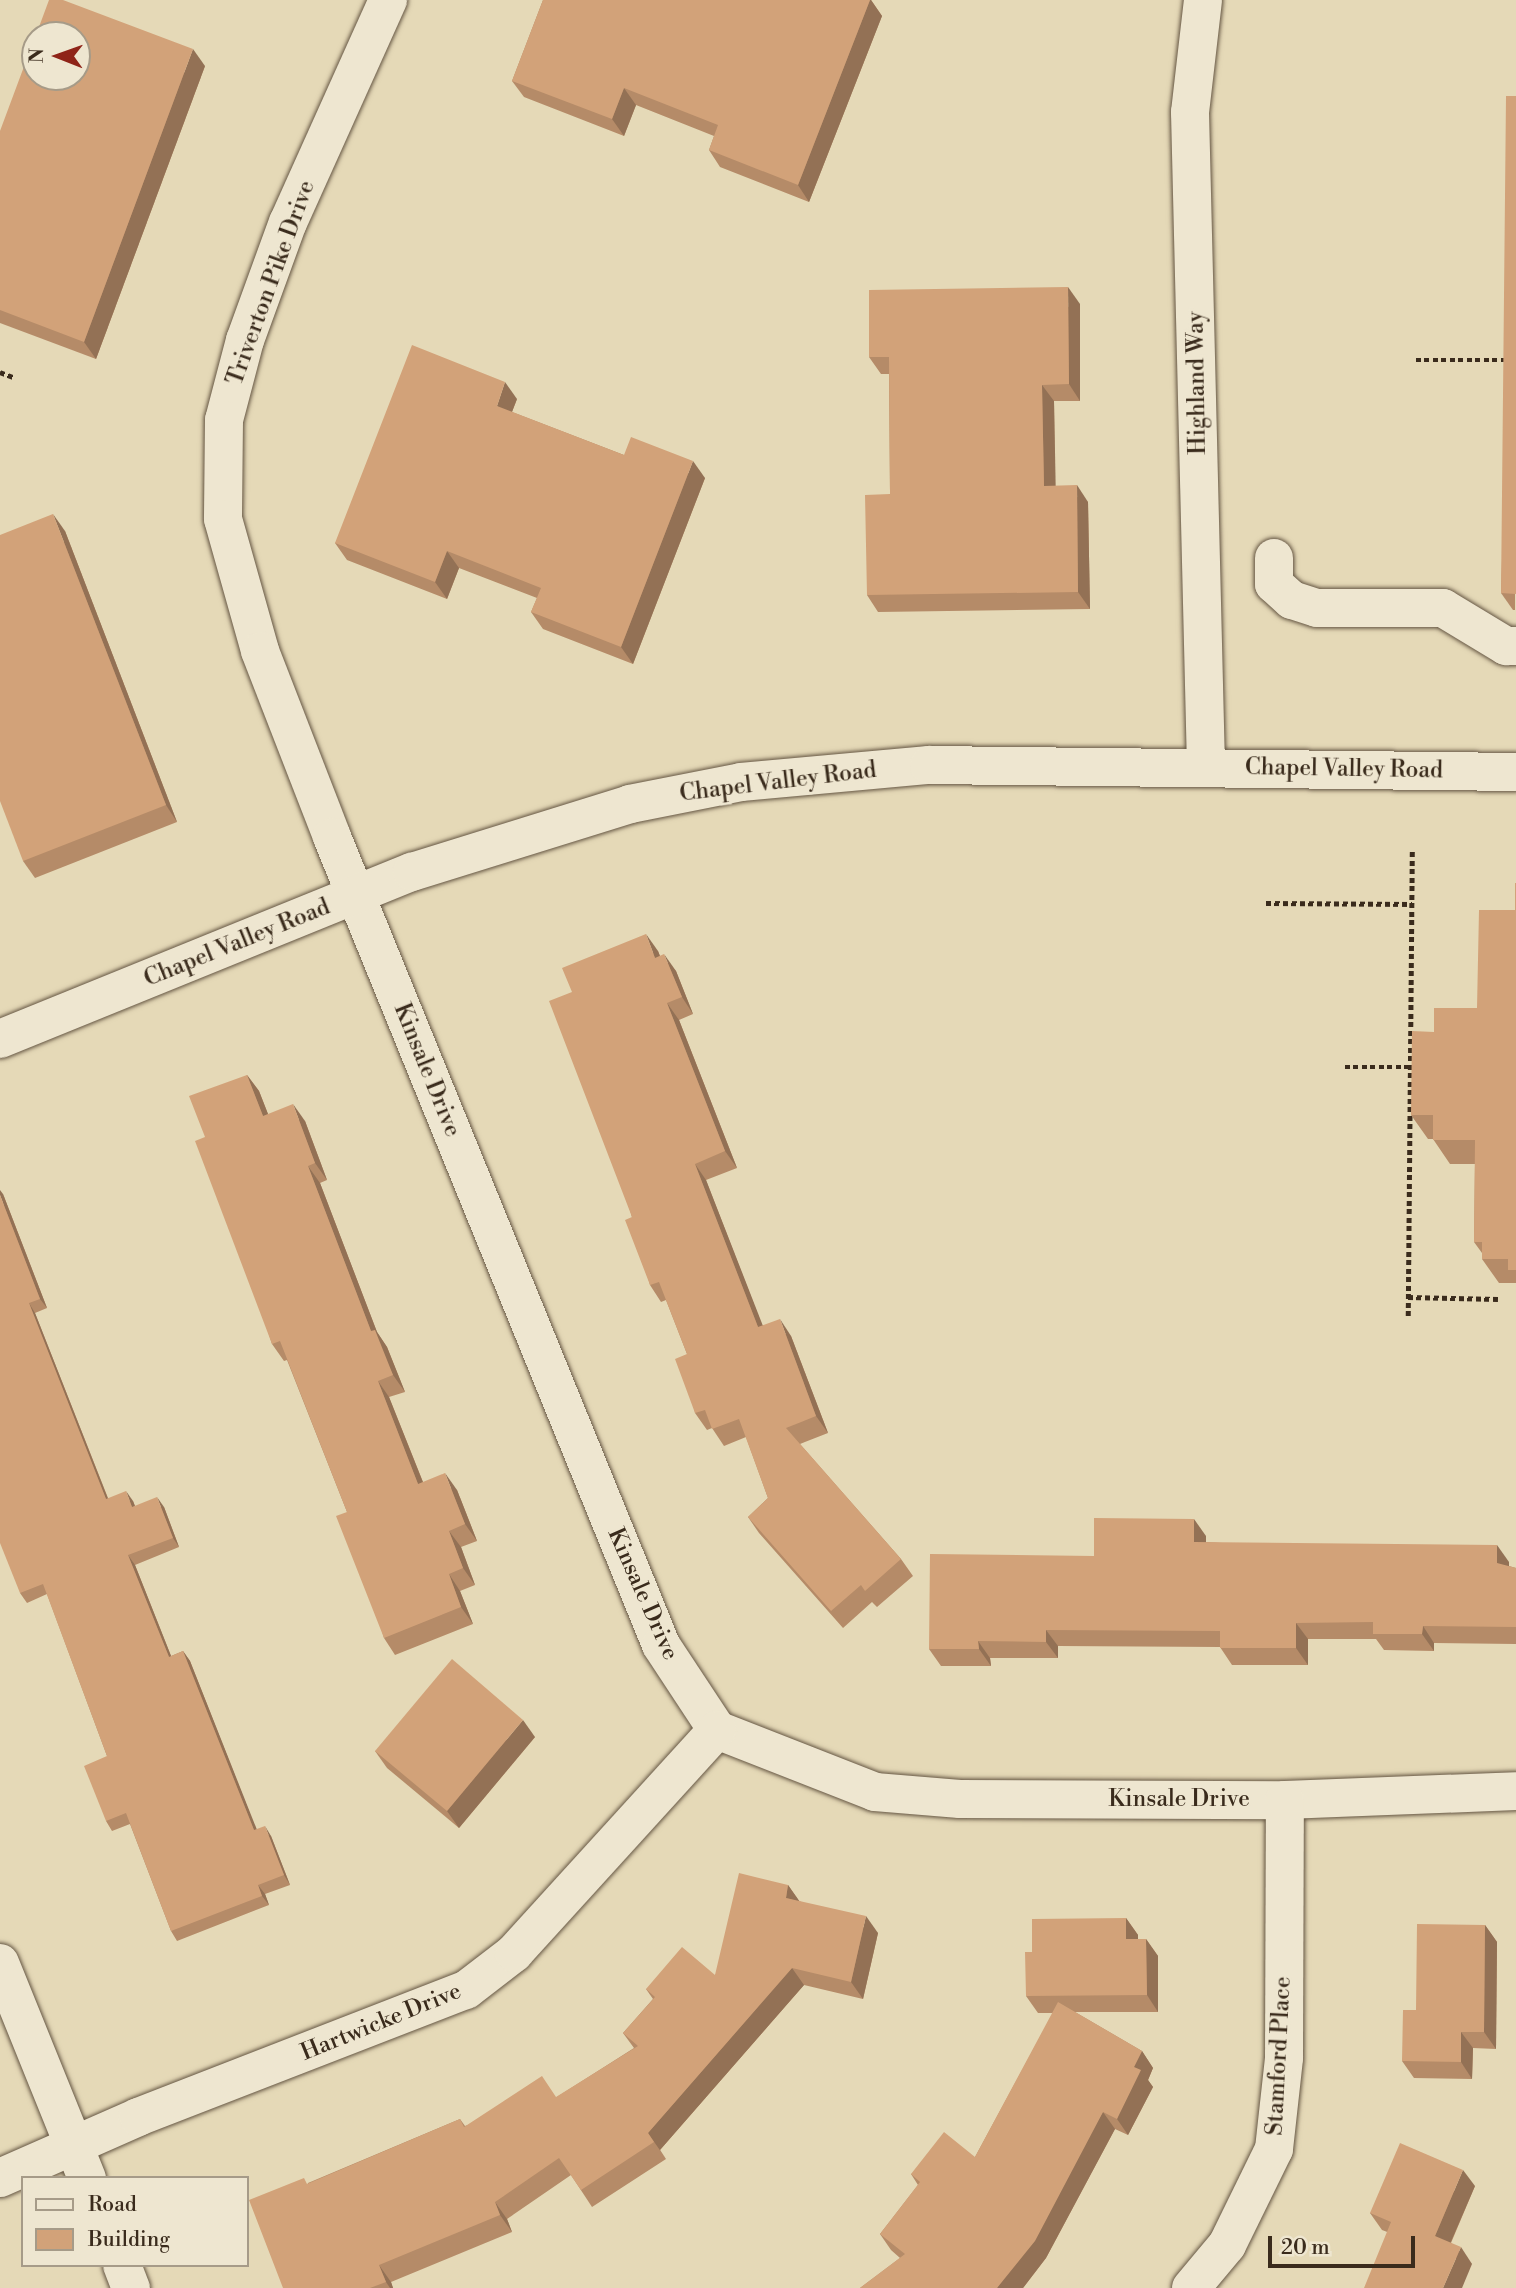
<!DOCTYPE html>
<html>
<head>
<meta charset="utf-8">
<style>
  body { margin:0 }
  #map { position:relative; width:1516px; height:2288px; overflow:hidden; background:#e5d9b7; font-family:"Libre Bodoni",serif }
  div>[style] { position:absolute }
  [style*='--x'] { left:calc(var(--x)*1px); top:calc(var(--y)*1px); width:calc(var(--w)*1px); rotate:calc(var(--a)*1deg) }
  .path>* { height:4.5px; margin-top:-2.25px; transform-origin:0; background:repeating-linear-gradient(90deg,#3a2b1c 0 5px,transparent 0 8.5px) }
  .roads { filter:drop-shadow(0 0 2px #655643) drop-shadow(0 0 2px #655643) }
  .minor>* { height:38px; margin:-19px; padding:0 19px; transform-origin:19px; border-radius:19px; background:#eee6d0 }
  .wall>* { inset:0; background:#b58b68 }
  .shaded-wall>* { inset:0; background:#937155 }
  .building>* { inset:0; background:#d2a279 }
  span { translate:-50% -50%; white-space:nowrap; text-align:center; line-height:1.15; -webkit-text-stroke:5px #eee6d0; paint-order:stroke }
  .street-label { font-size:23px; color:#3a2b1c }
  .legend { position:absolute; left:21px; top:2176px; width:228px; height:91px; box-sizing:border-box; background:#eee6d0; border:2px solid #a69b88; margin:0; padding:9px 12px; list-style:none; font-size:21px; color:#3a2b1c }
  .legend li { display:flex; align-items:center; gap:14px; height:35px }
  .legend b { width:35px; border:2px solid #a69b88 }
  .north { position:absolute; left:21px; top:21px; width:70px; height:70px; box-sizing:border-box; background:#eee6d0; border:2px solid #a69b88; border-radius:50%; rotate:271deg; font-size:19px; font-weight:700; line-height:28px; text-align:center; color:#3a2b1c }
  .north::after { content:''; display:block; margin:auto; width:24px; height:32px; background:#8f2418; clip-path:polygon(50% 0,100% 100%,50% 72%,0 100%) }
  .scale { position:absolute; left:1268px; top:2236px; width:147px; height:32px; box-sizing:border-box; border:4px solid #3a2b1c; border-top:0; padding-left:9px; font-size:21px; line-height:24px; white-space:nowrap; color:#3a2b1c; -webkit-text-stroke:5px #eee6d0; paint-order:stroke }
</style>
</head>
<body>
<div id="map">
  <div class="path">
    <i style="--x:1416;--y:360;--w:93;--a:0"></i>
    <i style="--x:0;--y:372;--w:14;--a:21"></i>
    <i style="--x:1266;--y:903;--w:146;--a:0.4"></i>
    <i style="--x:1345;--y:1067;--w:66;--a:0"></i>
    <i style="--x:1408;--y:1297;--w:90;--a:1.3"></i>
    <i style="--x:1408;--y:1316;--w:465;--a:-89.5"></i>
  </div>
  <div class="roads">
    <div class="minor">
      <i style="--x:388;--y:0;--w:243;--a:114.2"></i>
      <i style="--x:288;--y:222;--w:126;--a:110"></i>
      <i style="--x:245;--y:340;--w:83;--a:104.7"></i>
      <i style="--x:224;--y:420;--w:99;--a:90.6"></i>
      <i style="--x:223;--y:519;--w:137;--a:74.3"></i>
      <i style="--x:260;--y:651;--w:199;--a:68.8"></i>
      <i style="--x:332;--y:837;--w:872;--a:67.84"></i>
      <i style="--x:661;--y:1645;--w:102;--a:56.6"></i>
      <i style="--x:717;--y:1730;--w:170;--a:21.4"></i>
      <i style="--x:875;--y:1792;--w:85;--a:4.7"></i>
      <i style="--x:960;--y:1799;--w:325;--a:0.2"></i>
      <i style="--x:1285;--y:1800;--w:231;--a:-2.2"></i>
      <i style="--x:1203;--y:0;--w:113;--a:96.6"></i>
      <i style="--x:1190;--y:112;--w:654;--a:88.6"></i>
      <i style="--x:1274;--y:558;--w:26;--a:90"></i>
      <i style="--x:1274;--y:584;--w:24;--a:42"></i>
      <i style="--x:1292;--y:600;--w:26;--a:18"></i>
      <i style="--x:1317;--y:608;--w:126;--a:0"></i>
      <i style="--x:1443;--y:608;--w:74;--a:31.1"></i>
      <i style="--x:1506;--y:646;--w:10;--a:0"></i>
      <i style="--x:0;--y:1039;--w:445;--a:-22.1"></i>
      <i style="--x:412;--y:872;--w:228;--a:-17.3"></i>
      <i style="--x:630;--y:804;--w:113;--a:-11.2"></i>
      <i style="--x:741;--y:782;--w:189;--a:-5.2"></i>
      <i style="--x:929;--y:765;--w:587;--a:0.68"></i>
      <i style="--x:0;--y:1963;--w:232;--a:68"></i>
      <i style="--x:0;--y:2178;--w:151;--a:-23.8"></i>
      <i style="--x:138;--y:2117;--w:352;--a:-21.2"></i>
      <i style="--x:466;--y:1990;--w:61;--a:-37.6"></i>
      <i style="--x:514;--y:1953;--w:302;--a:-47.7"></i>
      <i style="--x:122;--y:2265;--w:25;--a:69"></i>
      <i style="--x:1191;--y:2288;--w:56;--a:-50.1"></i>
      <i style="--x:1227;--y:2245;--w:107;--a:-63.9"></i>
      <i style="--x:1274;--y:2149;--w:92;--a:-83.7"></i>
      <i style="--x:1284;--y:2058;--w:258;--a:-89.8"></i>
    </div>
  </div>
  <div class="wall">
    <i style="clip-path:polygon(543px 0,871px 0,882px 16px,809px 202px,720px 167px,709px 150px,714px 136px,636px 105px,624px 136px,524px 97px,512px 81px)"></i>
    <i style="clip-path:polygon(205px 66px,96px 359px,0 323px,0 131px)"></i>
    <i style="clip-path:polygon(1516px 96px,1515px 610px,1513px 610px,1501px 593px)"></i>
    <i style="clip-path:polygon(1080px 304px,1080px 401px,1054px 401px,1055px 486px,1088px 502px,1090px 609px,878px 612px,867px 595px,890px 494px,889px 374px,881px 374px,869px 357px)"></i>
    <i style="clip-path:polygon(517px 399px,512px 412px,624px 455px,705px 478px,633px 664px,543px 629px,531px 612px,537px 598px,459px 568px,447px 599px,347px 560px,335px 543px)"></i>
    <i style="clip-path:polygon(65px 531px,177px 822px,35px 878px,23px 861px)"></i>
    <i style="clip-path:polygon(1516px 883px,1516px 1283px,1499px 1283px,1482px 1259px,1482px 1253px,1474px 1242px,1475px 1164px,1450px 1164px,1433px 1139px,1428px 1139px,1411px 1115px,1434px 1032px,1477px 1008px,1515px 910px)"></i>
    <i style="clip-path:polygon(658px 951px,660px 956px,676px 971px,693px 1014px,679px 1020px,737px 1168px,706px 1180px,762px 1325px,791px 1336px,828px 1433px,800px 1444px,901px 1559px,913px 1576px,877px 1607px,872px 1602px,843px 1628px,759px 1533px,748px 1517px,768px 1498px,746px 1437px,724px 1446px,712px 1428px,707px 1430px,695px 1413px,687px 1354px,666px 1300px,661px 1302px,650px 1285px,572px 992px)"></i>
    <i style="clip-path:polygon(247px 1075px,259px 1091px,268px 1114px,305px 1121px,327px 1180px,320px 1183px,377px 1332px,387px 1347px,405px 1392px,389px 1397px,423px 1482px,457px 1490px,477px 1541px,461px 1547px,475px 1585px,460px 1591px,473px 1624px,395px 1655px,384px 1638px,347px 1512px,287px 1360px,284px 1361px,272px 1344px,205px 1137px)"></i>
    <i style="clip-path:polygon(3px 1194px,47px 1308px,35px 1313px,108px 1498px,133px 1501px,135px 1506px,164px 1507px,179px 1547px,135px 1565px,171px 1656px,183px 1651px,190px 1661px,256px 1829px,271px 1836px,290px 1885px,265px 1894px,269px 1905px,177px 1941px,171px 1931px,130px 1824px,112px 1831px,106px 1821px,107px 1756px,47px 1594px,27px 1603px,20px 1593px)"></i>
    <i style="clip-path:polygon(1206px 1536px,1206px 1542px,1509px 1562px,1509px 1566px,1516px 1568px,1516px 1644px,1434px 1643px,1434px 1651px,1384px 1650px,1376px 1639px,1308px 1639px,1308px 1665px,1232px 1665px,1220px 1647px,1058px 1646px,1058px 1658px,990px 1658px,991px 1666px,941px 1666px,929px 1649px,1094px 1556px)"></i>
    <i style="clip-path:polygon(535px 1737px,459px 1828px,387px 1768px,375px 1751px)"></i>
    <i style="clip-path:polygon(788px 1885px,799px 1901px,878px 1933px,863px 1999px,804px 1985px,660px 2150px,666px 2159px,592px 2207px,571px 2175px,507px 2219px,512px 2232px,391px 2282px,393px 2288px,283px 2288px,308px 2183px,460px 2119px,465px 2126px,557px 2097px,634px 2048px,623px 2033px,653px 1999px,646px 1989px,715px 1975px)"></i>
    <i style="clip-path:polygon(1126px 1918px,1138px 1935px,1138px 1939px,1146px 1939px,1158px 1956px,1158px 2012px,1075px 2012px,1142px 2051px,1153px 2068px,1148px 2080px,1153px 2087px,1128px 2135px,1115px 2129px,1046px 2258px,1023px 2288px,860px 2288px,900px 2258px,891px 2250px,880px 2234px,918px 2185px,911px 2174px,975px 2157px,1053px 2013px,1038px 2013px,1026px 1996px,1032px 1952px)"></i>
    <i style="clip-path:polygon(1485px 1925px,1497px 1942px,1496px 2049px,1473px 2048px,1472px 2079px,1414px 2078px,1402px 2061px,1416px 2010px)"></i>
    <i style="clip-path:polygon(1475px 2186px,1451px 2243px,1472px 2264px,1382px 2230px,1370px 2213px)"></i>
  </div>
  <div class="shaded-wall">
    <i style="clip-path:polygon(870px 0,871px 0,882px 16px,809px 202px,798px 185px)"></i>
    <i style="clip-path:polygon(193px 49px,205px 66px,96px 359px,84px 342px)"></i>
    <i style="clip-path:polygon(624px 88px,636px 105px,624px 136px,612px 119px)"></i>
    <i style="clip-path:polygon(1068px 287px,1080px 304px,1080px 401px,1069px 384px)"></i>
    <i style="clip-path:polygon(505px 382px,517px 399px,508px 422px,497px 406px)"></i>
    <i style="clip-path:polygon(1042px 385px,1054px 401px,1056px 503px,1044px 486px)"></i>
    <i style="clip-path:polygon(693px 461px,705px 478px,633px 664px,621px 647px)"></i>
    <i style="clip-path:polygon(1077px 485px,1088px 502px,1090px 609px,1078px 592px)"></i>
    <i style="clip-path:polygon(53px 514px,65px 531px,177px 822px,166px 805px)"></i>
    <i style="clip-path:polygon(447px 551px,459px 568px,447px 599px,435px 582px)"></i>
    <i style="clip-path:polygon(646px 934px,658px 951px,667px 975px,655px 958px)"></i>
    <i style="clip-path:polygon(664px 954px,676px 971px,693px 1014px,682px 997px)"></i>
    <i style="clip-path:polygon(667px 1003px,679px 1020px,737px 1168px,725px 1151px)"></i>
    <i style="clip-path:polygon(247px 1075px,259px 1091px,275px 1132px,263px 1116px)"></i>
    <i style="clip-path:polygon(293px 1104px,305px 1121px,327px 1180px,315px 1163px)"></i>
    <i style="clip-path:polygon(695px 1164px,706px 1180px,770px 1344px,758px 1327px)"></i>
    <i style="clip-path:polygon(308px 1166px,320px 1183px,377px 1332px,387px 1347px,405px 1392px,393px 1375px,371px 1331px)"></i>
    <i style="clip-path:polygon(0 1190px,3px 1194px,47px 1308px,40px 1299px,0 1195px)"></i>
    <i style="clip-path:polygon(29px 1303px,35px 1313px,112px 1509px,106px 1499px)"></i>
    <i style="clip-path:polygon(780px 1319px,791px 1336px,828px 1433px,816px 1416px)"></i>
    <i style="clip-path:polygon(378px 1381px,389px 1397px,430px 1500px,418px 1484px)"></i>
    <i style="clip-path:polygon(445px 1473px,457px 1490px,477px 1541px,465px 1524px)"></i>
    <i style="clip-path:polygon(126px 1491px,133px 1501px,139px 1517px,132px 1507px)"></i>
    <i style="clip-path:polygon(157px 1497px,164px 1507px,179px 1547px,173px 1538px)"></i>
    <i style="clip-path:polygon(1194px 1519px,1206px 1536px,1206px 1559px,1194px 1542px)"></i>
    <i style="clip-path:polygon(449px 1531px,461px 1547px,475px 1585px,463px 1568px)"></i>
    <i style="clip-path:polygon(1497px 1545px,1509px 1562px,1509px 1580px,1497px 1563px)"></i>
    <i style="clip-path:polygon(128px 1555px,135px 1565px,175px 1666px,169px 1657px)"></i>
    <i style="clip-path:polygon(449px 1574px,460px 1591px,473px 1624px,461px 1607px)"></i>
    <i style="clip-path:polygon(1296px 1623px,1308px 1639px,1308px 1665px,1296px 1648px)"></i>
    <i style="clip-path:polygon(1423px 1626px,1434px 1643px,1434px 1651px,1422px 1634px)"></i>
    <i style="clip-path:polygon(1046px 1630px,1058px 1646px,1058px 1658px,1046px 1642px)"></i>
    <i style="clip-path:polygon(978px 1641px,990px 1658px,991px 1666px,979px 1649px)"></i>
    <i style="clip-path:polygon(183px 1651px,190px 1661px,261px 1840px,254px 1830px)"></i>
    <i style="clip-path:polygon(523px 1720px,535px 1737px,459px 1828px,447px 1811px)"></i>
    <i style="clip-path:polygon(265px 1826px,271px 1836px,290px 1885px,284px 1875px)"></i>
    <i style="clip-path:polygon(258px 1885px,265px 1894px,269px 1905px,262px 1896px)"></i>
    <i style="clip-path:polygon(788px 1885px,800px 1902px,786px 1898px)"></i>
    <i style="clip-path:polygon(866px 1916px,878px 1933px,863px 1999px,851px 1982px)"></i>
    <i style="clip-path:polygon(1126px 1918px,1138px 1935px,1138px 1956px,1126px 1939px)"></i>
    <i style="clip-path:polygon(1485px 1925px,1497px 1942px,1496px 2049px,1484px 2032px)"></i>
    <i style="clip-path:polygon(1146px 1939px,1158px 1956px,1158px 2012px,1147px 1995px)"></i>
    <i style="clip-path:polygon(792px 1968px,804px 1985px,660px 2150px,666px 2159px,648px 2133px)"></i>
    <i style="clip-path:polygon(1461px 2032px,1473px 2048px,1472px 2079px,1461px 2062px)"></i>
    <i style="clip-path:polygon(1142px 2051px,1153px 2068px,1148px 2080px,1153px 2087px,1128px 2135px,1117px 2119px,1134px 2067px)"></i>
    <i style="clip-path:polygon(1103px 2112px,1115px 2129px,1046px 2258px,1023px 2288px,997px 2288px)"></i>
    <i style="clip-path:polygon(1463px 2170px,1475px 2186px,1446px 2253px,1435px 2236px)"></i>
    <i style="clip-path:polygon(495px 2202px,507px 2219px,512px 2232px,500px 2215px)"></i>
    <i style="clip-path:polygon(1461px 2247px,1472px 2264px,1462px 2288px,1443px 2288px)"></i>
    <i style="clip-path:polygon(379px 2265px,391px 2282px,393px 2288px,390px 2288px,386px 2282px)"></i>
  </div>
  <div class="building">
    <i style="clip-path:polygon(49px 0,63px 0,193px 49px,84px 342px,0 310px,0 131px,35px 37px,35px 77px,77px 77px,77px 35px,36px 35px)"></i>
    <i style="clip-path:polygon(543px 0,870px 0,798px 185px,709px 150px,718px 125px,624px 88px,612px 119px,512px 81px)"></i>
    <i style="clip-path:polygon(1506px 96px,1516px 96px,1516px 611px,1516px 594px,1501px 593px)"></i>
    <i style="clip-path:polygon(1068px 287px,1069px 384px,1042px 385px,1044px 486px,1077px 485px,1078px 592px,867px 595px,865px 495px,890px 494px,889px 357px,869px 357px,869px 290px)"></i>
    <i style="clip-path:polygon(412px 345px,505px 382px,497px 406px,624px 455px,631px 437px,693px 461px,621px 647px,531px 612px,541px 588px,447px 551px,435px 582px,335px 543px)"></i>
    <i style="clip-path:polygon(53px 514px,166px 805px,23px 861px,0 801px,0 535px)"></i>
    <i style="clip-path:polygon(1515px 883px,1516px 883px,1516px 1270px,1508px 1270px,1508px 1259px,1482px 1259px,1482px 1242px,1474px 1242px,1475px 1140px,1433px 1140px,1433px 1115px,1411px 1115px,1412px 1031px,1434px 1032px,1434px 1008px,1477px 1008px,1479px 910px,1515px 910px)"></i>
    <i style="clip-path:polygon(646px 934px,655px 958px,664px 954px,682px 997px,667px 1003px,725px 1151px,695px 1164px,758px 1327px,780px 1319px,816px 1416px,786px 1428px,901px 1559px,865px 1591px,861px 1585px,831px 1611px,748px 1517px,768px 1498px,739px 1419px,712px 1429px,705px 1410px,695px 1413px,675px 1359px,687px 1354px,659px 1282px,650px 1285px,625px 1220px,632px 1217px,549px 1001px,572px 992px,562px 968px)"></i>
    <i style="clip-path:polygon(247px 1075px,263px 1116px,293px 1104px,315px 1163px,308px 1166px,371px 1331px,375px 1330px,393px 1375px,378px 1381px,418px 1484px,445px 1473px,465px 1524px,449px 1531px,463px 1568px,449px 1574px,461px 1607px,384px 1638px,336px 1516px,347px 1512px,280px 1341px,272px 1344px,195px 1141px,205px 1137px,189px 1096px)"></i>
    <i style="clip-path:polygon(0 1195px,40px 1299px,29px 1303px,106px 1499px,126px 1491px,132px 1507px,157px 1497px,173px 1538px,128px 1555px,169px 1657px,183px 1651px,254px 1830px,265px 1826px,284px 1875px,258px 1885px,262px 1896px,171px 1931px,126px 1813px,106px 1821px,84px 1766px,107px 1756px,43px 1584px,20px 1593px,0 1543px)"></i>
    <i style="clip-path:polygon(1094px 1518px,1194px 1519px,1194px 1542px,1497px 1545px,1497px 1563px,1516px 1568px,1516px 1627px,1423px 1626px,1422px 1634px,1373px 1634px,1373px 1622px,1296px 1623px,1296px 1648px,1220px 1648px,1220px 1631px,1046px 1630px,1046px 1642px,978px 1641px,979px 1649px,929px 1649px,930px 1554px,1094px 1556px)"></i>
    <i style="clip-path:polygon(452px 1659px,523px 1720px,447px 1811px,375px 1751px)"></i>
    <i style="clip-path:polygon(739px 1873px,788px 1885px,786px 1898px,866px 1916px,851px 1982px,792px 1968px,648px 2133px,654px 2142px,581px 2190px,559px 2158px,495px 2202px,500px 2215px,379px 2265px,386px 2282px,370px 2288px,283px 2288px,249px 2200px,304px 2178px,307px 2184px,460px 2119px,464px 2127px,542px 2076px,556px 2097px,638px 2046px,623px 2033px,655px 1997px,646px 1989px,682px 1947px,715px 1975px)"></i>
    <i style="clip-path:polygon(1126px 1918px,1126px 1939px,1146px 1939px,1147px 1995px,1026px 1996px,1025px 1952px,1032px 1952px,1032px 1919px)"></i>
    <i style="clip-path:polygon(1417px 1924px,1485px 1925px,1484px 2032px,1461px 2032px,1461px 2062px,1402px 2061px,1403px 2010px,1416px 2010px)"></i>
    <i style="clip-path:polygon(1058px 2002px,1142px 2051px,1134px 2067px,1141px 2070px,1117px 2119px,1103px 2112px,1035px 2241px,997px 2288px,860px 2288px,905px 2254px,880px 2234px,920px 2182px,911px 2174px,944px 2132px,975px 2157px)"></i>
    <i style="clip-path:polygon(1400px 2143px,1463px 2170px,1435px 2236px,1461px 2247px,1443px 2288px,1364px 2288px,1391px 2222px,1370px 2213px)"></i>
  </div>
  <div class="street-label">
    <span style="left:271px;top:283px;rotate:-70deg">Triverton Pike Drive</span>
    <span style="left:1197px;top:383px;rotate:-91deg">Highland Way</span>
    <span style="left:1344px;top:769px;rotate:1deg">Chapel Valley Road</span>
    <span style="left:778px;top:782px;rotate:-7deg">Chapel Valley Road</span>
    <span style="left:237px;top:943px;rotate:-22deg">Chapel Valley Road</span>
    <span style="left:427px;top:1070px;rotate:68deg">Kinsale Drive</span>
    <span style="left:643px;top:1594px;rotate:66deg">Kinsale Drive</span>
    <span style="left:1179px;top:1799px">Kinsale Drive</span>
    <span style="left:381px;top:2022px;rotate:-22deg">Hartwicke Drive</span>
    <span style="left:1279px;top:2056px;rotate:-87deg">Stamford Place</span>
  </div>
  <ul class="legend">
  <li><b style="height:9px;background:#eee6d0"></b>Road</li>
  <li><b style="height:19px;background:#d2a279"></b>Building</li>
  </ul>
  <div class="north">N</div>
  <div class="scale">20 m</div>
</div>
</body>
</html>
